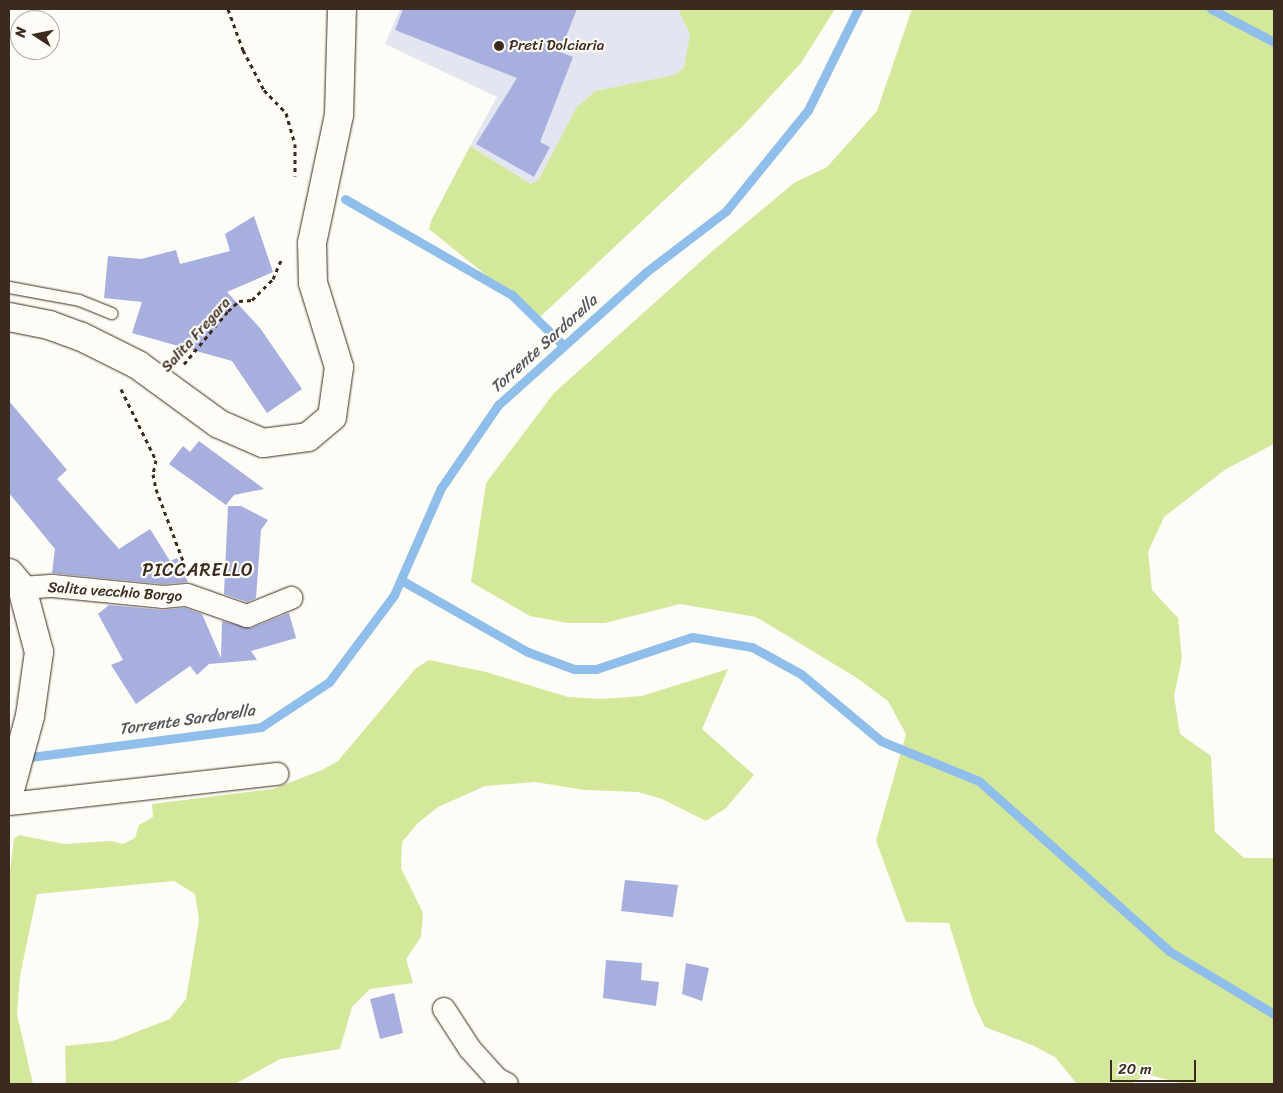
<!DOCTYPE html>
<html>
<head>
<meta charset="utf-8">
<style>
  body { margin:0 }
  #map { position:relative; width:1283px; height:1093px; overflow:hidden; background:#fdfcf7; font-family:Sriracha,sans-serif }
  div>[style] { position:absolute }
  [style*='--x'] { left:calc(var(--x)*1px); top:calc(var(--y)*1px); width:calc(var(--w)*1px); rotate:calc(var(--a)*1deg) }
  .built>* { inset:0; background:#e3e5f0 }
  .green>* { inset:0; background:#d4e89c }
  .stream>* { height:9px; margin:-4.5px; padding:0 4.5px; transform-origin:4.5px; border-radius:4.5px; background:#90beea }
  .building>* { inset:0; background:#a7afdf }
  .path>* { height:3px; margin-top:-1.5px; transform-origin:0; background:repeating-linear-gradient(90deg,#3b2a1e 0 4px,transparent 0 8px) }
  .roads { filter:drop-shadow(0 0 1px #3b2a1e) drop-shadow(0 0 1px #3b2a1e) }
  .lane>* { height:11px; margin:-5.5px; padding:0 5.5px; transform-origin:5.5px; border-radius:5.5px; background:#fdfcf7 }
  .street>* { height:22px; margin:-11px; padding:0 11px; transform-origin:11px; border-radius:11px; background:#fdfcf7 }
  .secondary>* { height:28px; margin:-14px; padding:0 14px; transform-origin:14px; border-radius:14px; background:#fdfcf7 }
  .dots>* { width:14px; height:14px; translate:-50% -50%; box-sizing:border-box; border:2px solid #fdfcf7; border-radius:50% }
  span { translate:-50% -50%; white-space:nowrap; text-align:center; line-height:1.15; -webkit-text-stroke:4.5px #fdfcf7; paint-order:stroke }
  .poi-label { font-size:15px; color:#3b2a1e }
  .left { translate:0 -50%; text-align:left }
  .street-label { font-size:15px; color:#3b2a1e }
  .water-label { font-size:16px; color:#54565b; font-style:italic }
  .quarter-label { font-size:18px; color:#3b2a1e; letter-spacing:1px }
  .frame { position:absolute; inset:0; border:10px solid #3b2a1e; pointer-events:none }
  .north { position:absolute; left:10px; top:10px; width:50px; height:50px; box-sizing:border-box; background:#fdfcf7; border:1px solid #afa8a0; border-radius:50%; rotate:281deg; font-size:14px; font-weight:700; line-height:20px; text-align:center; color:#3b2a1e }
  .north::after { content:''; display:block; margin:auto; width:18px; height:22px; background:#3b2a1e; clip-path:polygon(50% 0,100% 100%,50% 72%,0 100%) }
  .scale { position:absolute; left:1110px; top:1060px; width:86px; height:22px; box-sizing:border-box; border:2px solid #3b2a1e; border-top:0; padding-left:6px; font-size:15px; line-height:18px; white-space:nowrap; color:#3b2a1e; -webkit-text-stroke:4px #fdfcf7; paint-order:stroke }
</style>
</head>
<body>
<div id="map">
  <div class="built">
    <i style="clip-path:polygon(400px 9px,678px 9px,690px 35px,689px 54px,684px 67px,675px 76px,595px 91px,576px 108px,539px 179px,531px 184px,470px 146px,497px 97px,385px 44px)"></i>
  </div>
  <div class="green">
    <i style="clip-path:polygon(678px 9px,835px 9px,801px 63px,742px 127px,539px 318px,429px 229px,431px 221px,470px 146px,531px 184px,539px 179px,576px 108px,595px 91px,675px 75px,684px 67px,690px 35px)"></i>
    <i style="clip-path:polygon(912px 9px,1274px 9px,1274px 444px,1226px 469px,1164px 517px,1148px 552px,1152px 590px,1178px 618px,1182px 658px,1174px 696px,1180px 734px,1211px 756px,1215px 832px,1244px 858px,1274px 858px,1274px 1084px,1183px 1084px,1146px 1074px,1131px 1084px,1077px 1084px,1055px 1057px,1032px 1045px,985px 1027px,974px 1004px,949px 923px,906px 922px,876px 841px,906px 734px,888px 701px,857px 678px,756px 617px,680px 604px,605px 623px,567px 623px,530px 616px,471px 582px,486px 483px,554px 393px,709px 254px,794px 183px,827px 167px,877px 111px)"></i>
    <i style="clip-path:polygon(429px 660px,486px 672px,568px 697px,601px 699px,642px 696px,728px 669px,702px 729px,754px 775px,726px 808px,706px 821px,662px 799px,638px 792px,585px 790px,535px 782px,485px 786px,438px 807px,418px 823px,402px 842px,401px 868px,423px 913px,421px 937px,406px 959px,413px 983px,370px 989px,352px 1007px,340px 1049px,280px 1059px,235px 1084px,66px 1084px,65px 1046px,113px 1041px,170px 1019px,186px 999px,199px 920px,195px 894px,174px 881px,37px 894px,20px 976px,17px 1014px,33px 1084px,9px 1084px,9px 879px,14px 839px,19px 835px,64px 844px,111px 841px,123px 844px,135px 838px,139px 825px,153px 817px,152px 804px,273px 789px,322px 770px,338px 761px,416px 668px)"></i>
  </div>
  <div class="stream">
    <i style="--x:1211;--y:9;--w:71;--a:27.6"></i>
    <i style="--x:345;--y:199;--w:193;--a:29.9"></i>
    <i style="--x:512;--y:295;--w:71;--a:44.4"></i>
    <i style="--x:401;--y:580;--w:146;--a:29.6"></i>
    <i style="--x:528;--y:652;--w:49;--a:20.3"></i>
    <i style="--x:574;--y:669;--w:22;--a:0"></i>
    <i style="--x:596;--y:669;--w:101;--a:-18.4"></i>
    <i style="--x:692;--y:637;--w:61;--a:9.5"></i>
    <i style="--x:752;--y:647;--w:56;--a:28.9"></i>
    <i style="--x:801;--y:674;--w:104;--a:39.9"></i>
    <i style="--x:881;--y:741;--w:106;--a:22.2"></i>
    <i style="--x:979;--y:781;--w:255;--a:41.8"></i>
    <i style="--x:1169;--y:951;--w:122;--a:31"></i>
    <i style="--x:23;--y:758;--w:240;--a:-7.4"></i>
    <i style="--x:261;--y:727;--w:82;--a:-33.5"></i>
    <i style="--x:329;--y:682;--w:109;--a:-53.2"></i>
    <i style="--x:394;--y:595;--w:117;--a:-66.3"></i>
    <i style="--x:441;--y:488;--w:101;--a:-55.5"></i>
    <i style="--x:498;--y:405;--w:199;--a:-41.9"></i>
    <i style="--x:646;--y:272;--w:101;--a:-37.3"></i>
    <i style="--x:726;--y:211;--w:130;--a:-50.9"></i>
    <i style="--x:808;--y:110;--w:113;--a:-63.7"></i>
  </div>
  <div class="building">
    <i style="clip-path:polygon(403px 9px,577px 9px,560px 52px,573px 57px,540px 142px,550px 147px,534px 177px,476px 144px,517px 78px,395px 30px)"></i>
    <i style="clip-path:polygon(254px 216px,273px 272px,227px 292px,260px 328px,302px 389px,267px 413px,232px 361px,132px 333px,142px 302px,104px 298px,108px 256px,141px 259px,176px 250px,180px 264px,230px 251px,225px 234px)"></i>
    <i style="clip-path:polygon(9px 401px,67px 470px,57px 479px,119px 549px,150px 529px,170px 561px,177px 558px,188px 582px,163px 584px,52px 573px,55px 549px,9px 493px)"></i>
    <i style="clip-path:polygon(199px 441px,264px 489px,234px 495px,226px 505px,169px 464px,183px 446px,190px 452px)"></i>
    <i style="clip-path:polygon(228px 506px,241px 506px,268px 520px,261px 530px,256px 598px,247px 602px,224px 594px)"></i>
    <i style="clip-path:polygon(109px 605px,162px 610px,185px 608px,202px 614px,221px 658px,222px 621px,251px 628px,289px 613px,296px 638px,251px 651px,257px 660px,209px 664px,197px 675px,190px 666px,136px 704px,111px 665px,123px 660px,98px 614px)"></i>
    <i style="clip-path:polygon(625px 880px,678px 885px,673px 917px,621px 911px)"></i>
    <i style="clip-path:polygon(606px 960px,642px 963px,641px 980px,659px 982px,656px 1006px,603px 998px)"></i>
    <i style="clip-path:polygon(686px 963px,709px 968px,702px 1001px,682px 994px)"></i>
    <i style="clip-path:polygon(394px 993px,403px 1033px,380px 1039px,370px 999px)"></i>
  </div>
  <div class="path">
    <i style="--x:228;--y:9;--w:44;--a:69.9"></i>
    <i style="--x:243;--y:50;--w:45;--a:62.3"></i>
    <i style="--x:264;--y:90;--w:32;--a:46"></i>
    <i style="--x:286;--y:113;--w:32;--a:74"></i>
    <i style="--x:295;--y:144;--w:32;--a:90"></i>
    <i style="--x:184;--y:364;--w:69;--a:-50.3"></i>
    <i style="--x:228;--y:311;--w:15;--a:-42"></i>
    <i style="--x:239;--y:301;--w:13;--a:-4"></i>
    <i style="--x:252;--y:300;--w:30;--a:-45"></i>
    <i style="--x:273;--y:279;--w:23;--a:-67"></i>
    <i style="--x:121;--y:389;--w:79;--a:63.8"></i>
    <i style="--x:156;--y:460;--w:14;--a:102"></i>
    <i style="--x:153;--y:474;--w:15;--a:79"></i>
    <i style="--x:156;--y:489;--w:85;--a:69.4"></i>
  </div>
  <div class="roads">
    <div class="lane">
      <i style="--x:9;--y:287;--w:71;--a:10.5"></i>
      <i style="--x:79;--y:300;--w:35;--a:22"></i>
    </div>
    <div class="street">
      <i style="--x:22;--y:588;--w:31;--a:-4"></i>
      <i style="--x:53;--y:586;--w:111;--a:5.7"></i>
      <i style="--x:163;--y:597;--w:24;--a:-5"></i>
      <i style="--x:187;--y:595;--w:64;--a:19.3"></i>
      <i style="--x:247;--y:616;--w:48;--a:-22.2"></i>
      <i style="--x:9;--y:804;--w:270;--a:-6.4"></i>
      <i style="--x:444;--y:1009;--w:48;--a:57"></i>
      <i style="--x:470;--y:1049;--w:40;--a:48"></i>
      <i style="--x:497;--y:1079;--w:11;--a:27"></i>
    </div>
    <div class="secondary">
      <i style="--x:9;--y:317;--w:41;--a:11.3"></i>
      <i style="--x:49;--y:325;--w:33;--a:20"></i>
      <i style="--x:80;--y:336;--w:65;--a:26.6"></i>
      <i style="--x:138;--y:365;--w:100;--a:36.1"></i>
      <i style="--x:219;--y:424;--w:48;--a:23.4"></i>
      <i style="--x:263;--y:443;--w:45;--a:-7.6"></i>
      <i style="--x:308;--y:437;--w:31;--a:-40"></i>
      <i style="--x:332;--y:417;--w:50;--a:-82"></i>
      <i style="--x:339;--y:367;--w:88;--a:-107.2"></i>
      <i style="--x:313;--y:283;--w:40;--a:-91.4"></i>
      <i style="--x:312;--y:243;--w:131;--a:-78.1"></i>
      <i style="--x:339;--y:115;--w:106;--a:-88.4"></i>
      <i style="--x:9;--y:573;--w:20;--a:49"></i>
      <i style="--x:22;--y:588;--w:66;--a:75.1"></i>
      <i style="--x:39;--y:652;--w:65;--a:98"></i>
      <i style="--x:30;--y:716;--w:81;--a:105.1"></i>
    </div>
  </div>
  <div class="dots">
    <i style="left:499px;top:46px;background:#3b2a1e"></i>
  </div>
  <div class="poi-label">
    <span class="left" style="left:509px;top:46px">Preti Dolciaria</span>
  </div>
  <div class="street-label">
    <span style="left:196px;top:335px;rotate:-48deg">Salita Fregara</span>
    <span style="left:115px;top:592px;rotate:4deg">Salita vecchio Borgo</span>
  </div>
  <div class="water-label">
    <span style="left:544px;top:344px;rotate:-42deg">Torrente Sardorella</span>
    <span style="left:187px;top:720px;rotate:-8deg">Torrente Sardorella</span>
  </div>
  <div class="quarter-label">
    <span style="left:198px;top:570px">PICCARELLO</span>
  </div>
  <div class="frame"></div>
  <div class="north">N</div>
  <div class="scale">20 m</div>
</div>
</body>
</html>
